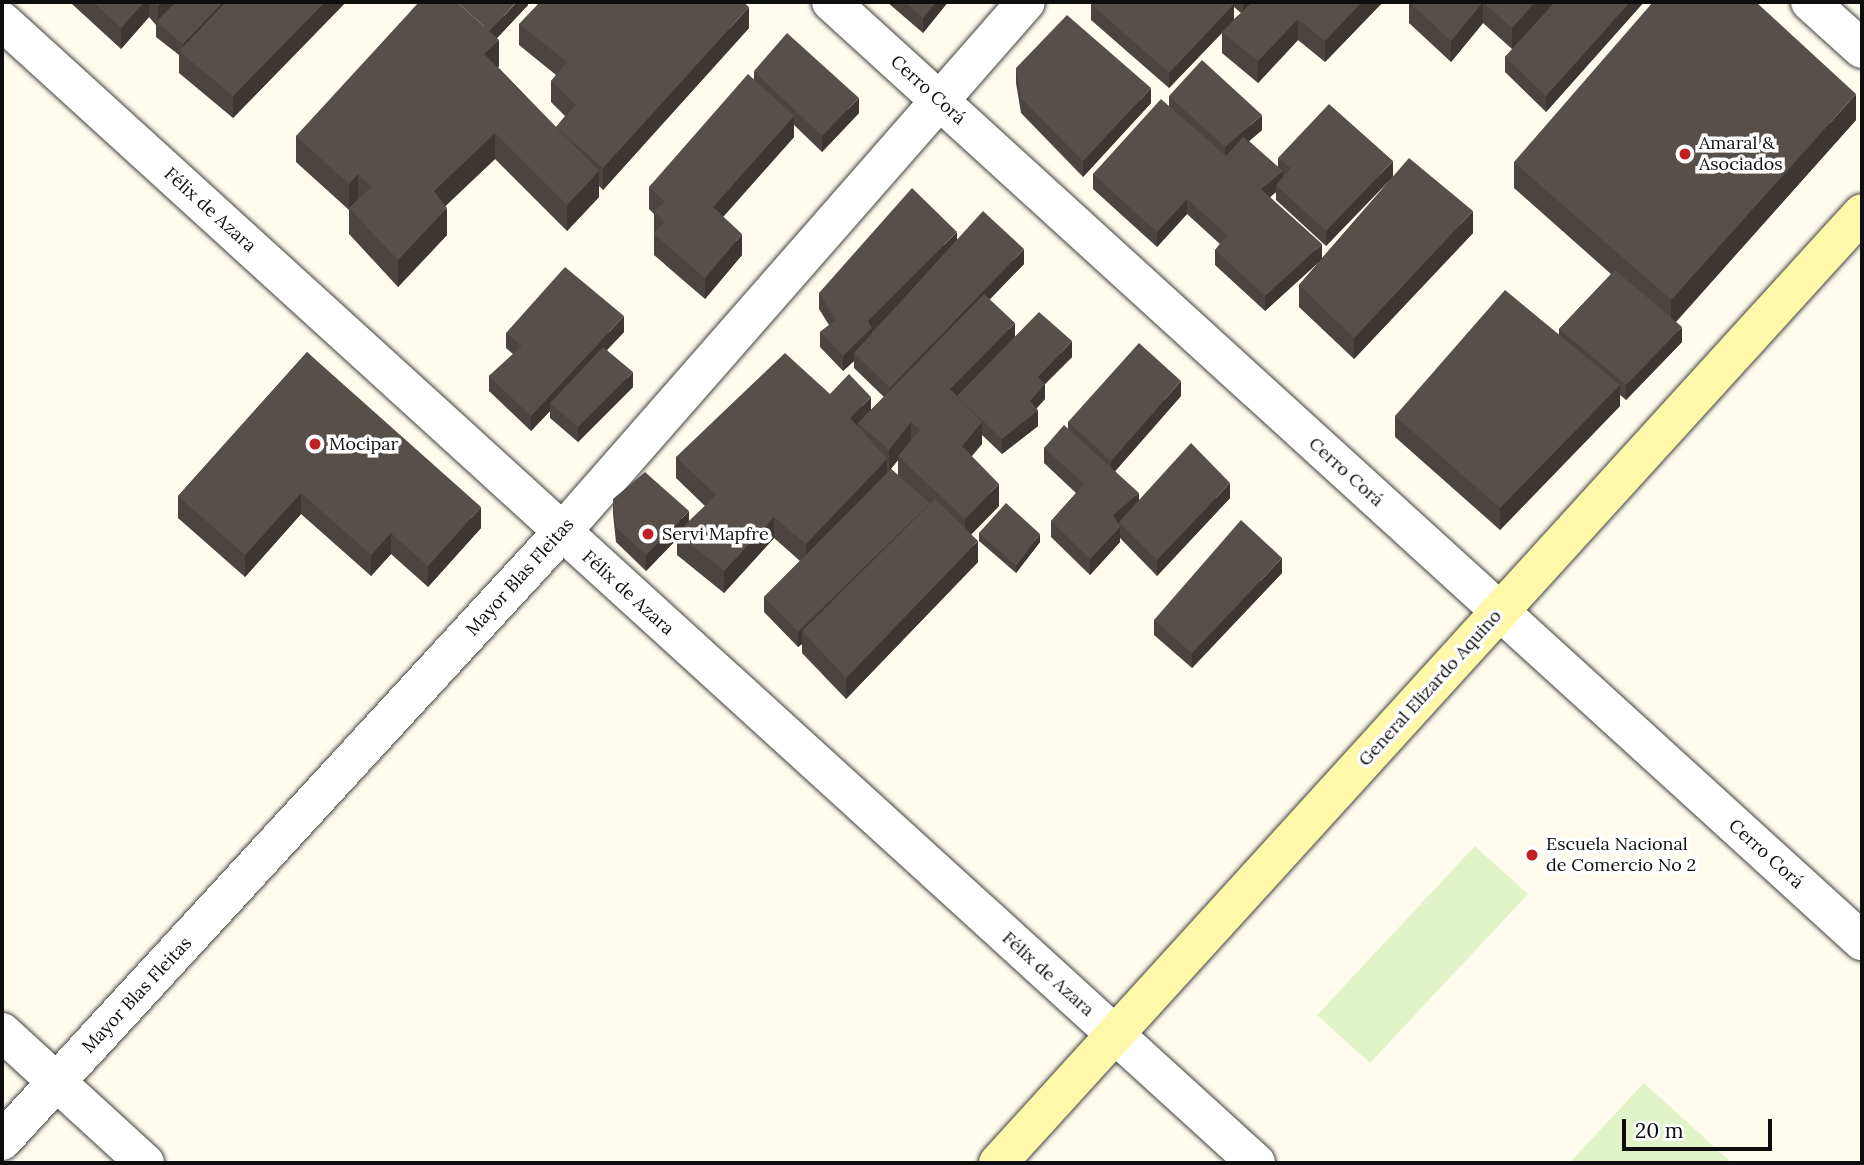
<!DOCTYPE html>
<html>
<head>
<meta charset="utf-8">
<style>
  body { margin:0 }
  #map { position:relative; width:1864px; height:1165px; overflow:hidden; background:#fffcee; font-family:Lora,serif }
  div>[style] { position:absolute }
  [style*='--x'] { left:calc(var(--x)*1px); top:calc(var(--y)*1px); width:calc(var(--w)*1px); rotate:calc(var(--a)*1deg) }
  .pitch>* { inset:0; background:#e2f2c9 }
  .roads { filter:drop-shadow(0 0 2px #414141) drop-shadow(0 0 2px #414141) }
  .minor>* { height:38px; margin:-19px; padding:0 19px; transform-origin:19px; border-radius:19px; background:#fff }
  .tertiary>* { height:38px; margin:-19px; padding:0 19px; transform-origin:19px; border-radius:19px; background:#fff }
  .secondary>* { height:38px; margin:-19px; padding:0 19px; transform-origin:19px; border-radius:19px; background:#fff8a9 }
  .wall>* { inset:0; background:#4b4440 }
  .shaded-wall>* { inset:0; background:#3d3734 }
  .building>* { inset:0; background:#574f4a }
  .dots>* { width:19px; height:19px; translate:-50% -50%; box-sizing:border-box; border:4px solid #fff; border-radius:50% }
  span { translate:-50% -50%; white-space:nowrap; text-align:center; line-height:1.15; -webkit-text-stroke:7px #fff; paint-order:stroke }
  .street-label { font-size:18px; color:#0e0e0e }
  .poi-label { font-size:18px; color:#0e0e0e }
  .left { translate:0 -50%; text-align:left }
  .frame { position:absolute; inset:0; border:4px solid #0e0e0e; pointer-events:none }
  .scale { position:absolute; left:1622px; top:1119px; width:150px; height:32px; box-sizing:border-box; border:4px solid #0e0e0e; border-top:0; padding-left:9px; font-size:21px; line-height:24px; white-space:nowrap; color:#0e0e0e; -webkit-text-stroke:5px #fff; paint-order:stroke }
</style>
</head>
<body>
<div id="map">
  <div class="pitch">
    <i style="clip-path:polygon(1475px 846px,1528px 894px,1370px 1063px,1317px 1015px)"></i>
    <i style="clip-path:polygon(1644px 1083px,1732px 1163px,1569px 1163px)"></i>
  </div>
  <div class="roads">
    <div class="minor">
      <i style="--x:1810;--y:2;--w:70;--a:42.1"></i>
      <i style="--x:2;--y:1141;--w:827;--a:-47.4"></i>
      <i style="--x:562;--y:532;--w:704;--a:-48.8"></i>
    </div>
    <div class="tertiary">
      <i style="--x:831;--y:2;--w:1395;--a:42.33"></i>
      <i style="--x:2;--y:21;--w:1696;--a:42.32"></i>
      <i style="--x:2;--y:1032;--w:194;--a:42.5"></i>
    </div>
    <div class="secondary">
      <i style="--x:998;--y:1163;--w:1284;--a:-47.71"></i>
    </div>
  </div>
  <div class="wall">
    <i style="clip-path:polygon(72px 2px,346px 2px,233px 118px,179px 73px,179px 55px,156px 37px,156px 25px,149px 17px,121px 49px,72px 4px)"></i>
    <i style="clip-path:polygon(528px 2px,528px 5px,497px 38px,499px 66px,498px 67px,556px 127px,565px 116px,551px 102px,551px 81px,556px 75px,519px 45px,519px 24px,749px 28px,603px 190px,599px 186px,599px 197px,567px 231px,495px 159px,445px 206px,447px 235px,398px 287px,349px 234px,349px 210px,296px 162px,296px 136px)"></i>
    <i style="clip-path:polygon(887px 2px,948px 2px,923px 33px)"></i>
    <i style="clip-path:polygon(evenodd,1094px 2px,1383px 2px,1325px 62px,1298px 40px,1258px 83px,1222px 53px,1222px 33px,1169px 88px,1091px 20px,1091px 4px,1094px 2px,1234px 7px,1241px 13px,1234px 19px,1234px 7px)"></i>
    <i style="clip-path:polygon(1409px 2px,1644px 2px,1546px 112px,1505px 72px,1505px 57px,1554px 2px,1512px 49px,1483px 23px,1451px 62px,1409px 23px)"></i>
    <i style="clip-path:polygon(1016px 68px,1151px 103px,1083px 177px,1021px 113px,1016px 83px)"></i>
    <i style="clip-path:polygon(754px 71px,859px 113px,822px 152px,794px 125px,794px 137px,723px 217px,742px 255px,705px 299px,654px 255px,654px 214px,649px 209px,649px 187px,754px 80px)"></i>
    <i style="clip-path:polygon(evenodd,1169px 96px,1262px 130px,1249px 141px,1278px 167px,1278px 158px,1393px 176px,1473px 233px,1354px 359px,1299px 307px,1299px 285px,1319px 262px,1265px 311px,1215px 265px,1215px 250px,1220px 244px,1187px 214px,1157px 247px,1093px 189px,1093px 174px,1169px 106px,1169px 96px,1390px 180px,1322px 258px,1270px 197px,1276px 192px,1276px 200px,1326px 246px,1390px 180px)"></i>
    <i style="clip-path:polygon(1856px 120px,1676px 322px,1682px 342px,1626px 400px,1620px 395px,1620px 406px,1500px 530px,1395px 437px,1395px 416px,1559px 334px,1559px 329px,1611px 274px,1514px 188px,1514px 162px)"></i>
    <i style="clip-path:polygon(evenodd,957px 240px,1024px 264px,989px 299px,1015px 337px,1072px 357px,1045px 384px,1045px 399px,1036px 408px,1038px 426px,1002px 454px,982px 435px,982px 444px,971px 456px,999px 506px,971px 534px,978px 562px,846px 699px,802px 653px,802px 644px,798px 647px,764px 612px,764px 597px,800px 561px,774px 538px,724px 593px,677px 555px,677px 539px,646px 571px,616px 542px,613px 514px,613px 499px,689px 521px,705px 506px,676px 478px,676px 457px,830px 394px,871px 410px,884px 397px,854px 368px,854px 361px,843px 371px,820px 347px,820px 332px,829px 325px,819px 309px,819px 293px,957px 240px,898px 460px,898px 475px,891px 469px,898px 460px)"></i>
    <i style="clip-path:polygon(624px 332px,607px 350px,633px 387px,578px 442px,550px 418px,550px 411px,531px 431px,489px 391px,489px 376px,513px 354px,506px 348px,506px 333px)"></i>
    <i style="clip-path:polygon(307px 352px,481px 528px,428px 587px,391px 554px,371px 576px,301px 514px,245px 577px,178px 518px,178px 496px)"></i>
    <i style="clip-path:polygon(1181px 396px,1115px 471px,1139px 500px,1230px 498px,1157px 576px,1120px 538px,1120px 542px,1090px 575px,1051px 537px,1051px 521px,1076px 493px,1044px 463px,1044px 448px,1068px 429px,1068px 422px)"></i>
    <i style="clip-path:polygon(979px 533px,1040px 542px,1016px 573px,979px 541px)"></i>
    <i style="clip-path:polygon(1282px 573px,1192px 668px,1154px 635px,1154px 620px)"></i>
  </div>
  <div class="shaded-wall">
    <i style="clip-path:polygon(144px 2px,149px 2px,149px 17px,121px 49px,121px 28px)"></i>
    <i style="clip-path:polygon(162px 2px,181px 2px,158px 24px,158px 6px)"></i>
    <i style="clip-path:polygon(223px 2px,237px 2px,183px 55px,183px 44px)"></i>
    <i style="clip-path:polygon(325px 2px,346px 2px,233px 118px,233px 96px)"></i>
    <i style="clip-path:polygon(517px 2px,528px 2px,528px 5px,484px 52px,484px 37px)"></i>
    <i style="clip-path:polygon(936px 2px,948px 2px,923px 33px,923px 18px)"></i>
    <i style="clip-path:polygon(1243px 2px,1255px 2px,1243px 14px)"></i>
    <i style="clip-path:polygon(1362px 2px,1383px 2px,1325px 62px,1325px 41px)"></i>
    <i style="clip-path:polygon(1483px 2px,1483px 23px,1451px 62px,1451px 41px)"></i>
    <i style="clip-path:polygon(1535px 2px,1555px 2px,1512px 49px,1512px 28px)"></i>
    <i style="clip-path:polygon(1630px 2px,1644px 2px,1546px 112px,1546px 96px)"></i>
    <i style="clip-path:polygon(1234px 4px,1234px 20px,1169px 88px,1169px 73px)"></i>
    <i style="clip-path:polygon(749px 7px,749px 28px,603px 190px,603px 168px)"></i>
    <i style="clip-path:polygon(1298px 19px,1298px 40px,1258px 83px,1258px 61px)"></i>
    <i style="clip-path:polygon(499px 40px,499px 66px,484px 80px,484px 54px)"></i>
    <i style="clip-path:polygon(1151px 88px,1151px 103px,1083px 177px,1083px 161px)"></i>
    <i style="clip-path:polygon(1856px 94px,1856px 120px,1671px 327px,1671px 300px)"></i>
    <i style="clip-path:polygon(859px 98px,859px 113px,822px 152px,822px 136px)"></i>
    <i style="clip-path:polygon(1262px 115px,1262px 130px,1225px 162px,1225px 147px)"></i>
    <i style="clip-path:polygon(794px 116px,794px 137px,713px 228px,713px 207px)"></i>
    <i style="clip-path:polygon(495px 133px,495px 159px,434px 217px,434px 191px)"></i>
    <i style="clip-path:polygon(1393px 161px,1393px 176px,1326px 246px,1326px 231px)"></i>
    <i style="clip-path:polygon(599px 171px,599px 197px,567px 231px,567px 205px)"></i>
    <i style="clip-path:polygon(1283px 171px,1283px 187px,1276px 185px,1276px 192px,1261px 205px,1261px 189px)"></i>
    <i style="clip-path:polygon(358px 174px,358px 200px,349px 208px,349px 211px,349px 184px)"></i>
    <i style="clip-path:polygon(1187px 199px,1187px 214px,1157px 247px,1157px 232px)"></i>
    <i style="clip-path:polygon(447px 208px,447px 235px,398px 287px,398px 260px)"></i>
    <i style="clip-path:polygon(1473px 211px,1473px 233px,1354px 359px,1354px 338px)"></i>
    <i style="clip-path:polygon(957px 232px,957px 247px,872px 331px,872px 343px,854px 353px,854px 361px,843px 371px,843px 356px,868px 321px)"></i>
    <i style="clip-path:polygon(742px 234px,742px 255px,705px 299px,705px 278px)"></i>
    <i style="clip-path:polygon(1322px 244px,1322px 259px,1265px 311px,1265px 296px)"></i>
    <i style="clip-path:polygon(1024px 249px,1024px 264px,890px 403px,890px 388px)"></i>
    <i style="clip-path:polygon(624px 316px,624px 332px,554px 406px,550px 403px,550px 411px,531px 431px,531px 416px)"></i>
    <i style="clip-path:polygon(1015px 323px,1015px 345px,960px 400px,950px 389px)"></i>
    <i style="clip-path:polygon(1682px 327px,1682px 342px,1626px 400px,1626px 385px)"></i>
    <i style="clip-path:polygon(1072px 341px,1072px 357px,1045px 384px,1045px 399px,1030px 416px,1030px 401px,1038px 377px)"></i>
    <i style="clip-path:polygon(633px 372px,633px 387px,578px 442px,578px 427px)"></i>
    <i style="clip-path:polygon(1181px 381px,1181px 396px,1111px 476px,1111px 461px)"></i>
    <i style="clip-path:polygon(1620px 385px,1620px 406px,1500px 530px,1500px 508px)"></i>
    <i style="clip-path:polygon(871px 397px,871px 418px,858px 423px,858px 431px,850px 418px)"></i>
    <i style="clip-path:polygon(1038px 410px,1038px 426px,1002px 454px,1002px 439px)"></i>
    <i style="clip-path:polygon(911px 422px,911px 444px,898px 456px,898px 460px,889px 471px,889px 450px)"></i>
    <i style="clip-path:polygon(982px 422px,982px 444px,962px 468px,962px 446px)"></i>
    <i style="clip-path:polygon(887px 459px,887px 481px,806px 566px,806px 544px)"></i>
    <i style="clip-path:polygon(1230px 483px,1230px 498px,1157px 576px,1157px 560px)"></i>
    <i style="clip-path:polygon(999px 484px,999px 506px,965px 541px,965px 519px)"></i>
    <i style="clip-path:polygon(301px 493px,301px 514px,245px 577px,245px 555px)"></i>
    <i style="clip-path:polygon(1139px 493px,1139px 508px,1119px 522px,1119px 525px,1113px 515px)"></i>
    <i style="clip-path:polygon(930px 503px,802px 631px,802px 644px,798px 647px,798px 632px)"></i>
    <i style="clip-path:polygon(481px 507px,481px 528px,428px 587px,428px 566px)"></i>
    <i style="clip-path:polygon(689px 511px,689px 526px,677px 533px,677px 539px,646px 571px,646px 555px)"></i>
    <i style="clip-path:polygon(774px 517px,774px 538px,724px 593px,724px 571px)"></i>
    <i style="clip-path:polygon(1120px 527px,1120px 542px,1090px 575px,1090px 559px)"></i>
    <i style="clip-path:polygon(391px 533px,391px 554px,371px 576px,371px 555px)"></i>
    <i style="clip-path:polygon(1040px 534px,1040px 542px,1016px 573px,1016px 566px)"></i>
    <i style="clip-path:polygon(978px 541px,978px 562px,846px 699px,846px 678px)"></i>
    <i style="clip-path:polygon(1282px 558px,1282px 573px,1192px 668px,1192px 653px)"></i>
  </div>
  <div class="building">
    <i style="clip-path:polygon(93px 2px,144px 2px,121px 28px)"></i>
    <i style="clip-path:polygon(154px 2px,162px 2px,158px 6px)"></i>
    <i style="clip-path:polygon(176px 2px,223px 2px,183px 44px,156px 22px)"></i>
    <i style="clip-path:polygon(226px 2px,325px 2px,233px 96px,179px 51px)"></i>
    <i style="clip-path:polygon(419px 2px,457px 2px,499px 40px,484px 54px,599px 171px,567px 205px,495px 133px,434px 191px,447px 208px,398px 260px,349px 208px,371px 187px,358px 174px,349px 184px,296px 136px)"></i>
    <i style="clip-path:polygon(457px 2px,517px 2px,489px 31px)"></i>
    <i style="clip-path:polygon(540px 2px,743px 2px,749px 7px,603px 168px,556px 127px,576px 105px,551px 81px,567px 62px,519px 24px)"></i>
    <i style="clip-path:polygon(905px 2px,936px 2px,923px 18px)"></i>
    <i style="clip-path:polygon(1094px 2px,1231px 2px,1234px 4px,1169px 73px,1091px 4px)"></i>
    <i style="clip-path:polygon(1252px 2px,1362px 2px,1325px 41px,1298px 19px,1258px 61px,1222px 32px)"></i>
    <i style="clip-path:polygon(1409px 2px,1483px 2px,1451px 41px)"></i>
    <i style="clip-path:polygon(1483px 2px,1535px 2px,1512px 28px)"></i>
    <i style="clip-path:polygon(1555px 2px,1630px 2px,1546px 96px,1505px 57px)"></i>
    <i style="clip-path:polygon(1653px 2px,1756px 2px,1856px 94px,1671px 300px,1514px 162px)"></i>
    <i style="clip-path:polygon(1067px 15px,1151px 88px,1083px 161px,1021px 98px,1016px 68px)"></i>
    <i style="clip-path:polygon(787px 33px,859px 98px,822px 136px,754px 71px)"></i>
    <i style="clip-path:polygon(1202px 60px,1262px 115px,1225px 147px,1169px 96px)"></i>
    <i style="clip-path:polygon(748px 74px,794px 116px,713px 207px,742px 234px,705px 278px,654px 234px,664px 222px,654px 211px,665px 202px,649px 187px)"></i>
    <i style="clip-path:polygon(1161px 99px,1226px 156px,1243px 137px,1283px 171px,1261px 189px,1322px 244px,1265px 296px,1215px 250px,1227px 235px,1187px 199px,1157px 232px,1093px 174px)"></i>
    <i style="clip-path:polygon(1329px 104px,1393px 161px,1326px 231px,1276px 185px,1291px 168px,1278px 158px)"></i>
    <i style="clip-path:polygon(1409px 158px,1473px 211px,1354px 338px,1299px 285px)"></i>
    <i style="clip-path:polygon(912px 188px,957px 232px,868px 321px,872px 328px,843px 356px,820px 332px,836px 320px,819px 293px)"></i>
    <i style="clip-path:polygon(983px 211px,1024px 249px,890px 388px,854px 353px)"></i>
    <i style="clip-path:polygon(565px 267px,624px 316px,531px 416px,489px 376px,522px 346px,506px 333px)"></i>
    <i style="clip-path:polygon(1615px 270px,1682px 327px,1626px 385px,1559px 329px)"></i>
    <i style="clip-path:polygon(1505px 290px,1620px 385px,1500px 508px,1395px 416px)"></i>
    <i style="clip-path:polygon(984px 294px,1015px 323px,950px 389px,982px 422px,962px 446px,999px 484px,965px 519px,898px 456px,920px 430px,911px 422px,889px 450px,858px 423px)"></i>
    <i style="clip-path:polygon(1039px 312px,1072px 341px,1038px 377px,1045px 384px,1030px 401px,1038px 410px,1002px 439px,957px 396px)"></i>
    <i style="clip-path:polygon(1139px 343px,1181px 381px,1111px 461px,1068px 422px)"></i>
    <i style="clip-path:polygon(603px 347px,633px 372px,578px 427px,550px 403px)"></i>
    <i style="clip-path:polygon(307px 352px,481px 507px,428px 566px,391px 533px,371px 555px,301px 493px,245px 555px,178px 496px)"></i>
    <i style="clip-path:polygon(785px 353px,830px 394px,849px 374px,871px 397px,850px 418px,887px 459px,806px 544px,774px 517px,724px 571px,677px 533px,716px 495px,676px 457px)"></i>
    <i style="clip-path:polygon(1064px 425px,1139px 493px,1113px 515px,1120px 527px,1090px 559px,1051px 521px,1084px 484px,1044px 448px)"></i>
    <i style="clip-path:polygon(1191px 443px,1230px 483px,1157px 560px,1119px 522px)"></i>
    <i style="clip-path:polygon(891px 469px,930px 503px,798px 632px,764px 597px)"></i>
    <i style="clip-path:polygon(645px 472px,689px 511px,646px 555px,616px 527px,613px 499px)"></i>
    <i style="clip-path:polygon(935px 499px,978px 541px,846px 678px,802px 631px)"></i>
    <i style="clip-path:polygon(1006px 503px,1040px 534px,1016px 566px,979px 533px)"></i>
    <i style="clip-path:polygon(1241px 520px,1282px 558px,1192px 653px,1154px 620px)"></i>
  </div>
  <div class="dots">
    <i style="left:1685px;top:154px;background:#c22124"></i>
    <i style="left:315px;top:444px;background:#c22124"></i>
    <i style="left:648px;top:534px;background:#c22124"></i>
    <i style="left:1532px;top:855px;background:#c22124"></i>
  </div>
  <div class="street-label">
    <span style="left:928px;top:90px;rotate:42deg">Cerro Corá</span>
    <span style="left:210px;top:210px;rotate:42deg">Félix de Azara</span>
    <span style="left:1346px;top:472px;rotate:42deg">Cerro Corá</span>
    <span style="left:520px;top:577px;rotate:-48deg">Mayor Blas Fleitas</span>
    <span style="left:628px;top:593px;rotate:42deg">Félix de Azara</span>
    <span style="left:1430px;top:688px;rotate:-48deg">General Elizardo Aquino</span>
    <span style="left:1766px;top:854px;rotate:42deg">Cerro Corá</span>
    <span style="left:1048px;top:974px;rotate:42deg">Félix de Azara</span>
    <span style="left:137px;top:995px;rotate:-47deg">Mayor Blas Fleitas</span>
  </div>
  <div class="poi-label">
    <span class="left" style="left:1699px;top:154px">Amaral &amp;<br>Asociados</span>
    <span class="left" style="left:329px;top:444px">Mocipar</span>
    <span class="left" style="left:662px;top:534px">Servi Mapfre</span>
    <span class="left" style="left:1546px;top:855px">Escuela Nacional<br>de Comercio No 2</span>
  </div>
  <div class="frame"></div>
  <div class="scale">20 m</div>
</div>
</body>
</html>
